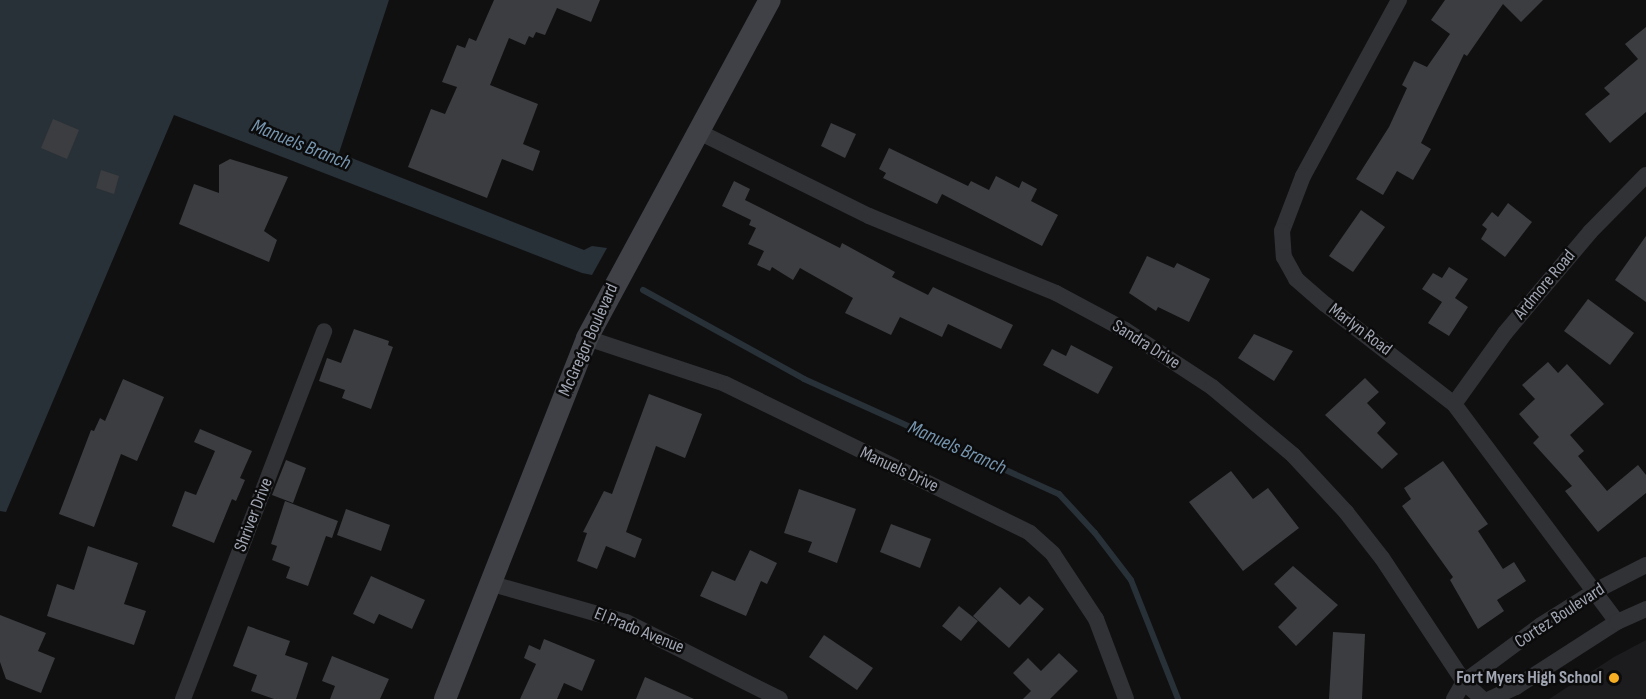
<!DOCTYPE html>
<html>
<head>
<meta charset="utf-8">
<style>
  body { margin:0 }
  #map { position:relative; width:1646px; height:699px; overflow:hidden; background:#101011; font-family:"Sofia Sans Condensed",sans-serif }
  div>[style] { position:absolute }
  [style*='--x'] { left:calc(var(--x)*1px); top:calc(var(--y)*1px); width:calc(var(--w)*1px); rotate:calc(var(--a)*1deg) }
  .built>* { inset:0; background:#1c1c1e }
  .water>* { inset:0; background:#283137 }
  .stream>* { height:6px; margin:-3px; padding:0 3px; transform-origin:3px; border-radius:3px; background:#283137 }
  .building>* { inset:0; background:#3c3d41 }
  .street>* { height:16px; margin:-8px; padding:0 8px; transform-origin:8px; border-radius:8px; background:#313236 }
  .secondary>* { height:22px; margin:-11px; padding:0 11px; transform-origin:11px; border-radius:11px; background:#3f4146 }
  .dots>* { width:16px; height:16px; translate:-50% -50%; box-sizing:border-box; border:3px solid #0b0b0c; border-radius:50% }
  span { translate:-50% -50%; white-space:nowrap; text-align:center; line-height:1.15; -webkit-text-stroke:5px #0b0b0c; paint-order:stroke }
  .street-label { font-size:18px; color:#a1a6b3 }
  .poi-label { font-size:18px; color:#a1a6b3; font-weight:700 }
  .right { translate:-100% -50%; text-align:right }
  .water-label { font-size:20px; color:#7695af; font-style:italic }
</style>
</head>
<body>
<div id="map">
  <div class="built">
    <i style="clip-path:polygon(1646px 640px,1646px 699px,1549px 699px,1614px 657px)"></i>
  </div>
  <div class="water">
    <i style="clip-path:polygon(0 0,389px 0,339px 153px,584px 250px,592px 246px,607px 248px,592px 275px,582px 273px,174px 115px,6px 512px,0 511px)"></i>
  </div>
  <div class="stream">
    <i style="--x:643;--y:290;--w:184;--a:28.9"></i>
    <i style="--x:804;--y:379;--w:280;--a:24.3"></i>
    <i style="--x:1059;--y:494;--w:53;--a:47.3"></i>
    <i style="--x:1095;--y:533;--w:59;--a:52.5"></i>
    <i style="--x:1131;--y:580;--w:128;--a:68.4"></i>
  </div>
  <div class="building">
    <i style="clip-path:polygon(494px 0,600px 0,591px 22px,557px 8px,545px 35px,536px 32px,533px 38px,529px 36px,525px 45px,509px 38px,490px 85px,538px 104px,523px 144px,540px 151px,533px 171px,502px 159px,487px 198px,408px 167px,431px 109px,445px 114px,457px 87px,442px 82px,457px 45px,465px 48px,469px 38px,476px 41px)"></i>
    <i style="clip-path:polygon(1445px 0,1543px 0,1521px 22px,1503px 4px,1467px 56px,1464px 54px,1421px 143px,1431px 149px,1413px 180px,1397px 171px,1383px 195px,1356px 179px,1389px 127px,1407px 88px,1402px 85px,1414px 61px,1427px 67px,1450px 34px,1431px 20px)"></i>
    <i style="clip-path:polygon(1646px 27px,1646px 112px,1610px 143px,1585px 114px,1610px 94px,1604px 88px,1638px 59px,1625px 44px)"></i>
    <i style="clip-path:polygon(53px 119px,79px 130px,67px 159px,41px 148px)"></i>
    <i style="clip-path:polygon(831px 123px,856px 134px,845px 158px,821px 146px)"></i>
    <i style="clip-path:polygon(889px 148px,968px 186px,971px 181px,989px 190px,996px 176px,1019px 188px,1022px 181px,1037px 189px,1031px 201px,1058px 215px,1042px 246px,942px 194px,937px 204px,883px 178px,886px 173px,879px 169px)"></i>
    <i style="clip-path:polygon(230px 159px,288px 177px,264px 231px,277px 240px,269px 262px,179px 224px,194px 184px,219px 193px,219px 165px)"></i>
    <i style="clip-path:polygon(101px 170px,119px 176px,114px 194px,96px 188px)"></i>
    <i style="clip-path:polygon(734px 181px,750px 189px,745px 200px,840px 248px,842px 243px,895px 272px,892px 277px,928px 295px,933px 287px,1013px 325px,1001px 349px,948px 324px,942px 337px,900px 317px,891px 335px,845px 313px,853px 298px,800px 268px,793px 280px,772px 267px,770px 271px,757px 265px,764px 251px,748px 244px,756px 228px,749px 225px,751px 220px,722px 206px)"></i>
    <i style="clip-path:polygon(1508px 203px,1532px 222px,1505px 257px,1481px 239px,1487px 229px,1482px 225px,1492px 212px,1498px 217px)"></i>
    <i style="clip-path:polygon(1361px 210px,1385px 227px,1353px 272px,1329px 256px)"></i>
    <i style="clip-path:polygon(1646px 236px,1646px 302px,1615px 280px)"></i>
    <i style="clip-path:polygon(1147px 256px,1174px 268px,1177px 263px,1210px 279px,1189px 322px,1158px 307px,1156px 311px,1129px 293px)"></i>
    <i style="clip-path:polygon(1449px 267px,1468px 279px,1455px 298px,1468px 307px,1449px 336px,1428px 323px,1442px 302px,1422px 289px,1433px 273px,1442px 278px)"></i>
    <i style="clip-path:polygon(1588px 299px,1634px 333px,1610px 365px,1564px 331px)"></i>
    <i style="clip-path:polygon(354px 329px,389px 341px,388px 345px,393px 347px,371px 409px,342px 398px,345px 390px,319px 381px,327px 358px,341px 363px)"></i>
    <i style="clip-path:polygon(1254px 334px,1293px 351px,1274px 381px,1238px 358px)"></i>
    <i style="clip-path:polygon(1071px 345px,1113px 367px,1098px 394px,1043px 365px,1052px 349px,1066px 356px)"></i>
    <i style="clip-path:polygon(1548px 362px,1558px 373px,1567px 364px,1604px 404px,1570px 435px,1584px 451px,1578px 456px,1607px 491px,1638px 465px,1646px 475px,1646px 493px,1598px 532px,1565px 491px,1572px 486px,1533px 443px,1539px 437px,1519px 414px,1535px 399px,1522px 385px)"></i>
    <i style="clip-path:polygon(1365px 378px,1379px 392px,1367px 403px,1386px 423px,1377px 433px,1398px 454px,1382px 469px,1325px 415px)"></i>
    <i style="clip-path:polygon(123px 379px,164px 397px,137px 461px,121px 454px,94px 527px,59px 514px,91px 430px,94px 431px,100px 418px,105px 421px)"></i>
    <i style="clip-path:polygon(649px 394px,702px 414px,685px 458px,656px 446px,626px 532px,642px 539px,635px 558px,606px 546px,597px 569px,577px 561px,587px 533px,583px 532px,604px 491px,612px 494px)"></i>
    <i style="clip-path:polygon(200px 429px,252px 451px,240px 478px,245px 480px,236px 501px,232px 499px,214px 543px,172px 526px,185px 491px,196px 495px,215px 451px,194px 442px)"></i>
    <i style="clip-path:polygon(286px 460px,306px 468px,293px 503px,272px 495px)"></i>
    <i style="clip-path:polygon(1443px 461px,1488px 524px,1478px 531px,1503px 569px,1514px 562px,1526px 581px,1497px 600px,1504px 611px,1478px 629px,1450px 580px,1453px 577px,1402px 506px,1411px 499px,1404px 488px)"></i>
    <i style="clip-path:polygon(1231px 471px,1253px 499px,1268px 488px,1299px 528px,1243px 571px,1189px 502px)"></i>
    <i style="clip-path:polygon(799px 489px,856px 509px,837px 563px,808px 552px,812px 542px,784px 533px)"></i>
    <i style="clip-path:polygon(285px 501px,338px 521px,332px 538px,326px 536px,308px 586px,286px 578px,290px 567px,272px 560px,277px 546px,271px 544px)"></i>
    <i style="clip-path:polygon(346px 509px,390px 525px,381px 551px,337px 535px)"></i>
    <i style="clip-path:polygon(891px 524px,931px 539px,920px 568px,880px 552px)"></i>
    <i style="clip-path:polygon(88px 546px,138px 563px,124px 604px,146px 611px,134px 645px,47px 616px,57px 584px,74px 590px)"></i>
    <i style="clip-path:polygon(750px 550px,777px 563px,767px 584px,761px 581px,746px 616px,700px 596px,712px 571px,735px 581px)"></i>
    <i style="clip-path:polygon(1293px 566px,1338px 605px,1296px 646px,1278px 627px,1297px 608px,1274px 584px)"></i>
    <i style="clip-path:polygon(371px 576px,425px 600px,412px 629px,379px 614px,374px 624px,353px 614px)"></i>
    <i style="clip-path:polygon(1000px 587px,1020px 605px,1029px 596px,1044px 609px,1009px 648px,973px 616px)"></i>
    <i style="clip-path:polygon(959px 606px,978px 621px,961px 641px,942px 626px)"></i>
    <i style="clip-path:polygon(0 615px,46px 633px,38px 651px,55px 658px,41px 693px,6px 679px,0 662px)"></i>
    <i style="clip-path:polygon(248px 626px,290px 641px,285px 655px,308px 663px,296px 699px,274px 699px,251px 691px,257px 675px,233px 666px)"></i>
    <i style="clip-path:polygon(1333px 632px,1365px 634px,1362px 699px,1329px 699px)"></i>
    <i style="clip-path:polygon(824px 635px,873px 668px,857px 690px,809px 657px)"></i>
    <i style="clip-path:polygon(544px 639px,595px 660px,582px 691px,564px 683px,557px 699px,520px 699px,536px 664px,524px 658px,529px 645px,540px 650px)"></i>
    <i style="clip-path:polygon(1059px 653px,1078px 671px,1050px 699px,1023px 699px,1031px 691px,1013px 673px,1028px 658px,1041px 671px)"></i>
    <i style="clip-path:polygon(332px 656px,389px 679px,380px 699px,330px 699px,335px 686px,322px 681px)"></i>
    <i style="clip-path:polygon(645px 677px,694px 699px,636px 699px)"></i>
  </div>
  <div class="street">
    <i style="--x:1399;--y:0;--w:200;--a:118.6"></i>
    <i style="--x:1303;--y:176;--w:59;--a:110.9"></i>
    <i style="--x:1282;--y:231;--w:26;--a:86"></i>
    <i style="--x:1284;--y:257;--w:25;--a:61"></i>
    <i style="--x:1296;--y:279;--w:38;--a:41"></i>
    <i style="--x:1325;--y:304;--w:163;--a:37.8"></i>
    <i style="--x:1454;--y:404;--w:272;--a:53.2"></i>
    <i style="--x:701;--y:133;--w:187;--a:26.3"></i>
    <i style="--x:869;--y:216;--w:202;--a:22.4"></i>
    <i style="--x:1056;--y:293;--w:78;--a:28.2"></i>
    <i style="--x:1125;--y:330;--w:104;--a:33.2"></i>
    <i style="--x:1212;--y:387;--w:106;--a:40"></i>
    <i style="--x:1293;--y:455;--w:78;--a:47.1"></i>
    <i style="--x:1346;--y:512;--w:58;--a:52"></i>
    <i style="--x:1382;--y:558;--w:149;--a:56.5"></i>
    <i style="--x:1464;--y:682;--w:25;--a:43"></i>
    <i style="--x:587;--y:338;--w:145;--a:18.4"></i>
    <i style="--x:725;--y:384;--w:339;--a:26"></i>
    <i style="--x:1030;--y:533;--w:31;--a:42"></i>
    <i style="--x:1053;--y:554;--w:78;--a:56.5"></i>
    <i style="--x:1096;--y:619;--w:85;--a:69.4"></i>
    <i style="--x:1454;--y:404;--w:87;--a:-54.3"></i>
    <i style="--x:1505;--y:333;--w:132;--a:-49.9"></i>
    <i style="--x:1590;--y:232;--w:80;--a:-45.5"></i>
    <i style="--x:489;--y:583;--w:142;--a:15.9"></i>
    <i style="--x:626;--y:622;--w:172;--a:26.6"></i>
    <i style="--x:183;--y:699;--w:394;--a:-69"></i>
    <i style="--x:1454;--y:699;--w:20;--a:-60"></i>
    <i style="--x:1464;--y:682;--w:96;--a:-36.5"></i>
    <i style="--x:1541;--y:625;--w:64;--a:-32.2"></i>
    <i style="--x:1595;--y:591;--w:57;--a:-27"></i>
    <i style="--x:1490;--y:699;--w:29;--a:-25"></i>
    <i style="--x:1516;--y:687;--w:120;--a:-32.8"></i>
    <i style="--x:1617;--y:622;--w:32;--a:-24"></i>
  </div>
  <div class="secondary">
    <i style="--x:445;--y:699;--w:388;--a:-68.5"></i>
    <i style="--x:587;--y:338;--w:384;--a:-61.6"></i>
  </div>
  <div class="dots">
    <i style="left:1614px;top:678px;background:#f5ad24"></i>
  </div>
  <div class="street-label">
    <span style="left:1545px;top:285px;rotate:-50deg">Ardmore Road</span>
    <span style="left:1360px;top:330px;rotate:37deg">Marlyn Road</span>
    <span style="left:589px;top:340px;rotate:-66deg">McGregor Boulevard</span>
    <span style="left:1146px;top:345px;rotate:32deg">Sandra Drive</span>
    <span style="left:899px;top:470px;rotate:25deg">Manuels Drive</span>
    <span style="left:254px;top:515px;rotate:-69deg">Shriver Drive</span>
    <span style="left:1560px;top:616px;rotate:-33deg">Cortez Boulevard</span>
    <span style="left:639px;top:631px;rotate:22deg">El Prado Avenue</span>
  </div>
  <div class="poi-label">
    <span class="right" style="left:1602px;top:678px">Fort Myers High School</span>
  </div>
  <div class="water-label">
    <span style="left:301px;top:145px;rotate:22deg">Manuels Branch</span>
    <span style="left:957px;top:448px;rotate:24deg">Manuels Branch</span>
  </div>
</div>
</body>
</html>
